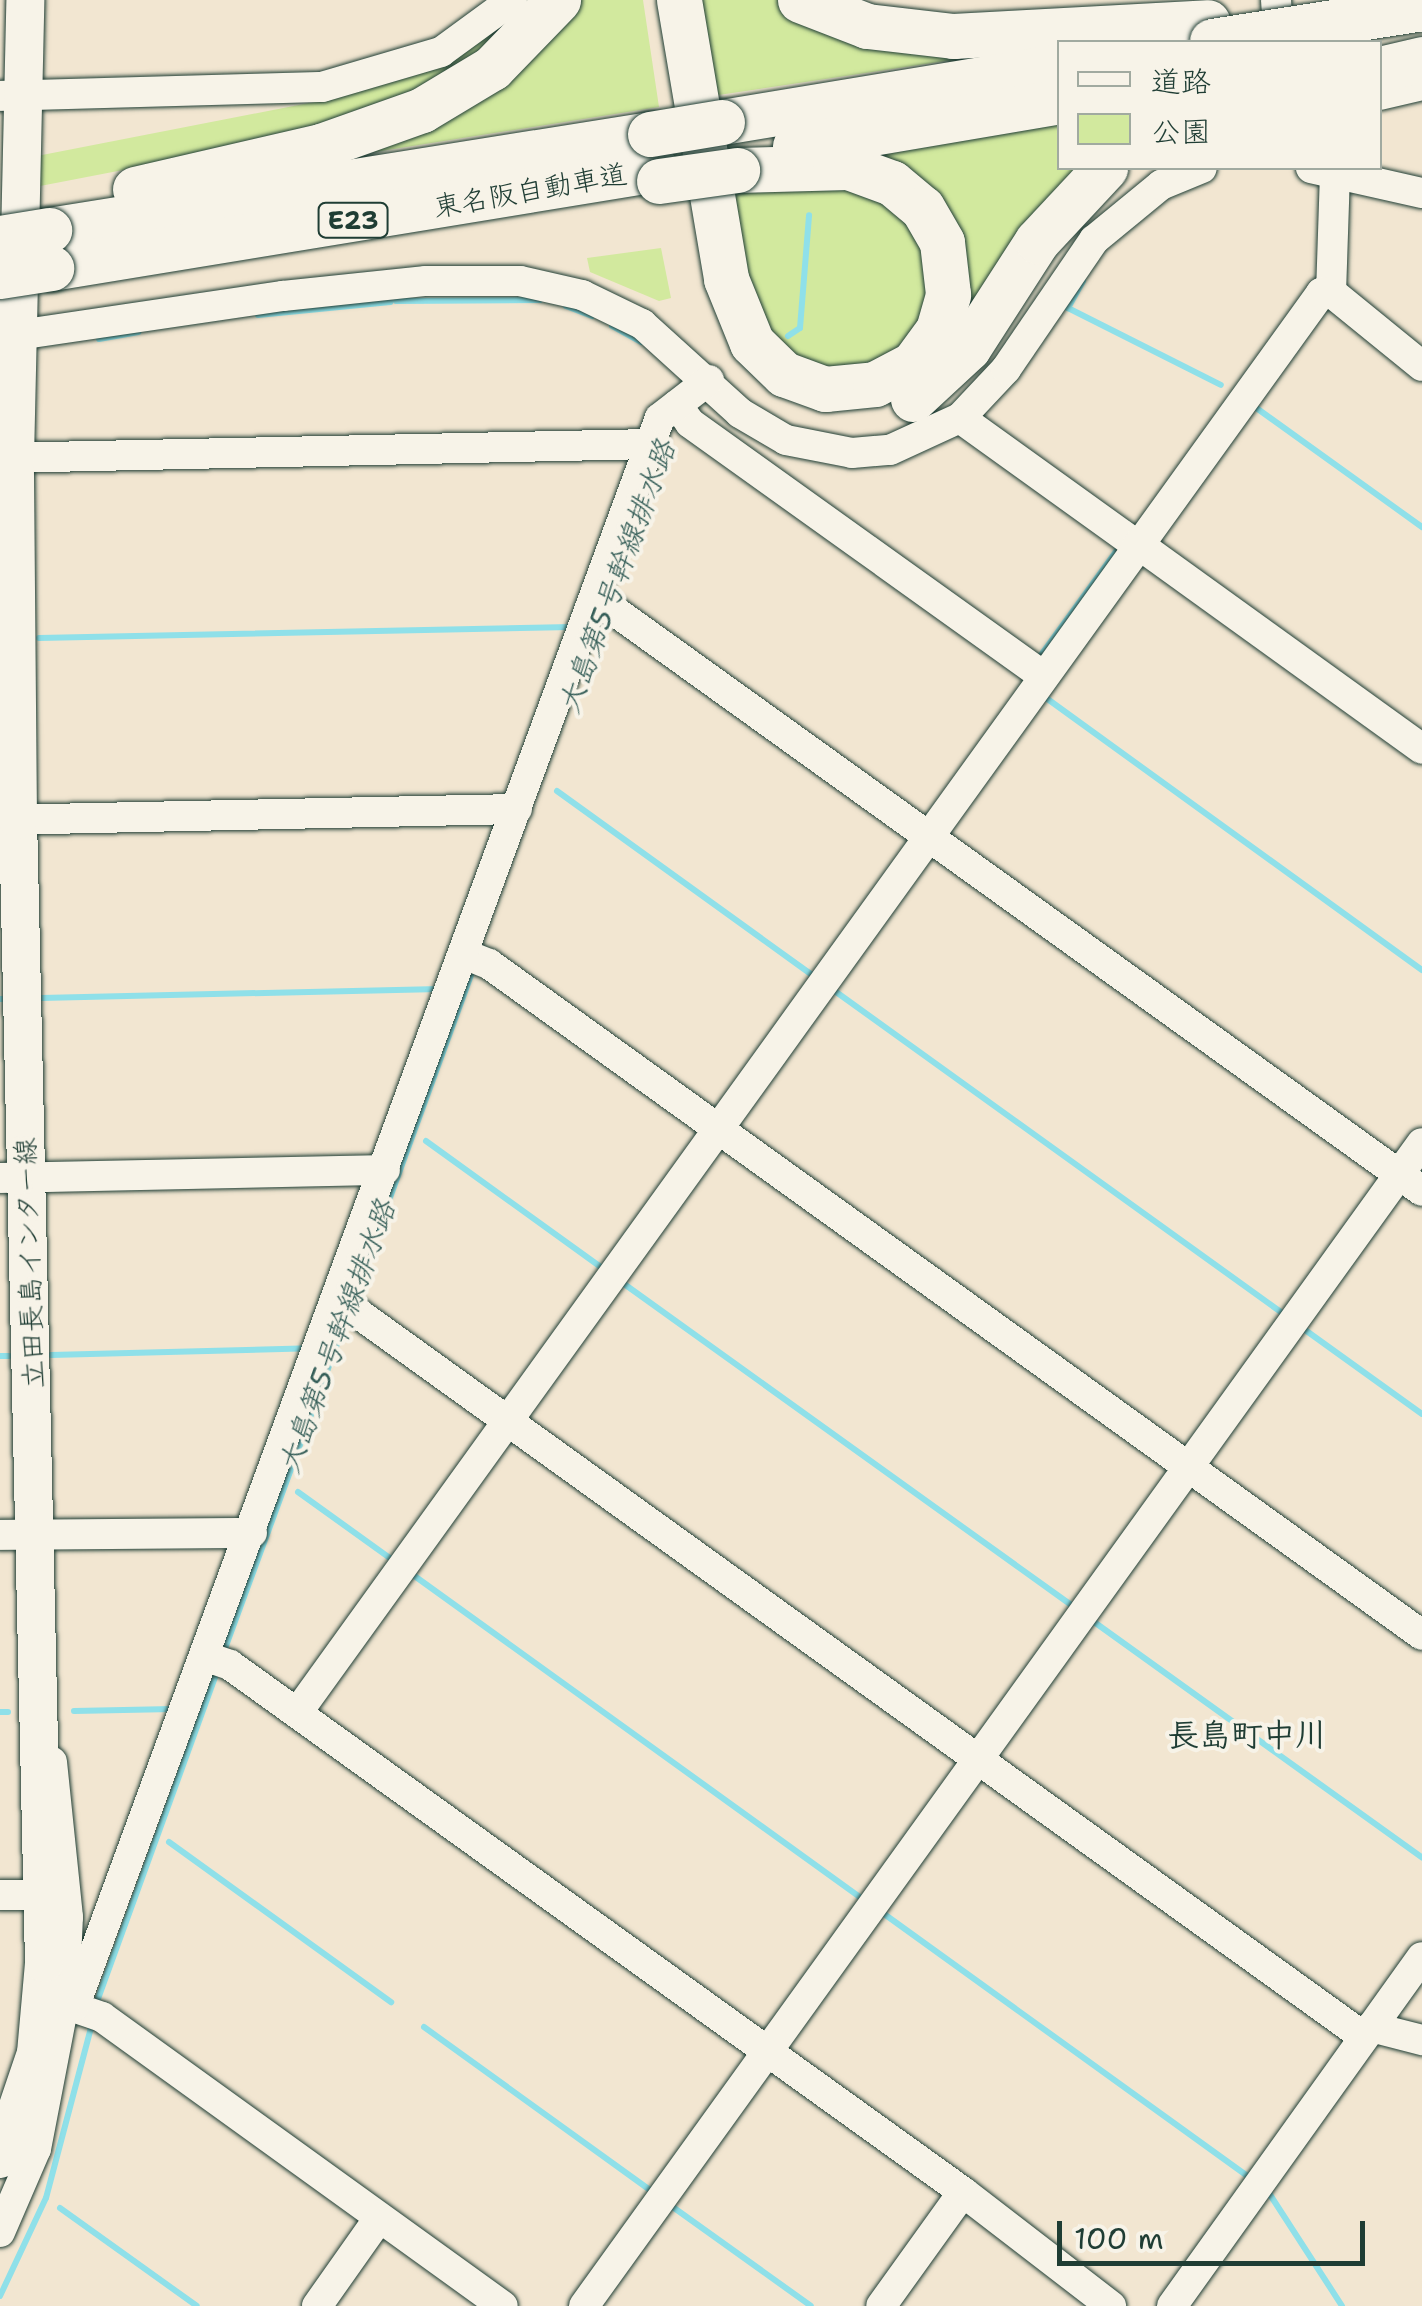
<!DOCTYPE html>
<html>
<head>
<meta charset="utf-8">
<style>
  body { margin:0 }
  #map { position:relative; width:1422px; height:2306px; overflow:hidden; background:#f2e6d1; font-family:"Shantell Sans","Klee One",sans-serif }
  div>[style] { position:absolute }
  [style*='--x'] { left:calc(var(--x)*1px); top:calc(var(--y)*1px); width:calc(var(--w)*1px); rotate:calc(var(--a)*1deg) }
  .green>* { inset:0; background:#d2e99e }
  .stream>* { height:6px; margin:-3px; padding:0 3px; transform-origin:3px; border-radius:3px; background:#8fe0e9 }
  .roads { filter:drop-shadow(0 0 2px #1f3d34) drop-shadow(0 0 2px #1f3d34) }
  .minor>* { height:30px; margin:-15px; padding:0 15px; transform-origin:15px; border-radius:15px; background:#f7f3e8 }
  .major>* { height:38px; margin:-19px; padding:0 19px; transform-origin:19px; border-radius:19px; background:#f7f3e8 }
  .highway>* { height:45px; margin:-22.5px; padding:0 22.5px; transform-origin:22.5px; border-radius:22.5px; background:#f7f3e8 }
  .bridges { filter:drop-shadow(0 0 2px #1f3d34) drop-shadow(0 0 2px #1f3d34) }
  .highway-bridge>* { height:45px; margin:-22.5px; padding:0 22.5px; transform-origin:22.5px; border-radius:22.5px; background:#f7f3e8 }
  span { translate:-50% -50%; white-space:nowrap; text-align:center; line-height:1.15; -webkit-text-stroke:8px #f7f3e8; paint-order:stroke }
  .shield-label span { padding:2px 8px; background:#f7f3e8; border:2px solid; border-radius:8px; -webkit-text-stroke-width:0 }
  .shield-label { font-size:25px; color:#1f3d34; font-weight:700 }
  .street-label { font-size:28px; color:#1f3d34 }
  .water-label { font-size:30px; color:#355e58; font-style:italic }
  .quarter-label { font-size:32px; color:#1f3d34; font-weight:700 }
  .legend { position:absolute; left:1057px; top:40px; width:325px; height:130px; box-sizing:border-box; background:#f7f3e8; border:2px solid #a1aaa0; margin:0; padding:12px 18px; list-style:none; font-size:30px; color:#1f3d34 }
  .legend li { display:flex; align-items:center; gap:20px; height:50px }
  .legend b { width:50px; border:2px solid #a1aaa0 }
  .scale { position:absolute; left:1057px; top:2221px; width:308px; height:45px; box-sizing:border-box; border:5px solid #1f3d34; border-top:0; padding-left:12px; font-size:30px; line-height:35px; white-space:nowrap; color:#1f3d34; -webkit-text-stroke:8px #f7f3e8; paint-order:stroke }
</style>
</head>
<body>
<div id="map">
  <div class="green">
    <i style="clip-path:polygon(571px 0,643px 0,659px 107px,249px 172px,374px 136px)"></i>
    <i style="clip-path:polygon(690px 0,781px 0,969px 49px,966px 58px,705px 97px)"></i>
    <i style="clip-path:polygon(522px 12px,517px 28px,396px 101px,237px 148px,35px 187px,37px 156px,319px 101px,444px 62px)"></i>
    <i style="clip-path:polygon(1059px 122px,1060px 168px,1087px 168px,961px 340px,962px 301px,855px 154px)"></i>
    <i style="clip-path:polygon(842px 180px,904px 206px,936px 255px,922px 337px,853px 377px,784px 357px,754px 316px,724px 190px)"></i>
    <i style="clip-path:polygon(661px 248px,671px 298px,659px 301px,590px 272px,587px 258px)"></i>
  </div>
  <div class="stream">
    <i style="--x:1083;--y:281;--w:31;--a:119"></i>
    <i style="--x:1068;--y:308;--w:171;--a:26.7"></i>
    <i style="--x:396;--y:301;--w:144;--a:-0.4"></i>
    <i style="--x:566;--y:306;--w:28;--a:21"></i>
    <i style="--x:258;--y:315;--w:133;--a:-5.6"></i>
    <i style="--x:612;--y:326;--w:33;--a:29"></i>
    <i style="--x:788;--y:336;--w:14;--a:-34"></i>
    <i style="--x:800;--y:328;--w:113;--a:-85.4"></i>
    <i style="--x:99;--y:339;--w:40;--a:-10"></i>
    <i style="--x:1255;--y:407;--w:206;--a:35.7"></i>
    <i style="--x:39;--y:638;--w:533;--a:-1.18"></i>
    <i style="--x:1036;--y:662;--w:147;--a:-54.1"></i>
    <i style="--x:1042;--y:695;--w:469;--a:35.9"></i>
    <i style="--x:557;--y:791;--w:318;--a:35.8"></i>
    <i style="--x:832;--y:989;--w:558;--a:35.74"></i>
    <i style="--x:41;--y:998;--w:399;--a:-1.3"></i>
    <i style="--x:0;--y:999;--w:2;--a:0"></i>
    <i style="--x:426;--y:1141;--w:221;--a:35.8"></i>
    <i style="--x:620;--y:1281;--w:559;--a:35.68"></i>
    <i style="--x:352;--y:1302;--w:357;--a:-70"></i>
    <i style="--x:1301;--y:1327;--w:149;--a:35.7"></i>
    <i style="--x:51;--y:1355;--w:259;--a:-1.5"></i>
    <i style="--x:0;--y:1356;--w:9;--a:0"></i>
    <i style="--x:298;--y:1492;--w:118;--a:35.7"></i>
    <i style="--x:409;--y:1572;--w:561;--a:35.79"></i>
    <i style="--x:1090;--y:1619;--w:409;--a:35.7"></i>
    <i style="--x:223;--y:1654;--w:357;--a:-69.8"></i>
    <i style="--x:74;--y:1711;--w:99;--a:-1.2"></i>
    <i style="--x:0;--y:1712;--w:8;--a:0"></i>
    <i style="--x:169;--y:1842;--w:274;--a:35.8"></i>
    <i style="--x:880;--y:1911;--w:453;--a:35.8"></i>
    <i style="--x:95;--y:2007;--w:357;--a:-70"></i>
    <i style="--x:424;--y:2027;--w:282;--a:35.8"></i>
    <i style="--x:1267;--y:2190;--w:138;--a:57.1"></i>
    <i style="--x:670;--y:2205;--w:173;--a:35.6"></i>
    <i style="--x:60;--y:2208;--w:168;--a:35.6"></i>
    <i style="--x:0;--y:2296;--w:108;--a:-64.9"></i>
    <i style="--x:46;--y:2198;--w:180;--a:-75.2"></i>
  </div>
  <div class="roads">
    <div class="minor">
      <i style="--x:1276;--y:0;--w:42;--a:85.9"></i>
      <i style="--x:1380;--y:95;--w:43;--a:-13.4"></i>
      <i style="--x:0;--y:96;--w:322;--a:-1.6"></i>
      <i style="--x:322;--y:87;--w:124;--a:-16.4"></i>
      <i style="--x:441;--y:52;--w:88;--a:-36.2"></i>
      <i style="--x:1311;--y:168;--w:114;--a:12.7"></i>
      <i style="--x:1335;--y:173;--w:119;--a:91.9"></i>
      <i style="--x:1331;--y:292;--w:117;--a:39.1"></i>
      <i style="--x:18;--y:335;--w:268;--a:-8.4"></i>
      <i style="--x:283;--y:296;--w:144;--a:-6"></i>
      <i style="--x:426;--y:281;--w:94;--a:0"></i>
      <i style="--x:520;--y:281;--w:64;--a:12.7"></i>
      <i style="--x:582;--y:295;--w:67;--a:25.8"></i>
      <i style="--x:642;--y:324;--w:132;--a:42.2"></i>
      <i style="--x:740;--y:413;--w:53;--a:30.4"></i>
      <i style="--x:786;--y:440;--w:67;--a:11.1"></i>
      <i style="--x:852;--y:453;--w:38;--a:-5"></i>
      <i style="--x:890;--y:450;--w:77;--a:-24.6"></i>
      <i style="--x:960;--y:418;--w:67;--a:-46.8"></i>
      <i style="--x:1006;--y:369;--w:156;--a:-55.7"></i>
      <i style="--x:1094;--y:240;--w:87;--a:-39.4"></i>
      <i style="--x:1161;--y:185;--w:44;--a:-22.5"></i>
      <i style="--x:677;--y:405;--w:22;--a:54"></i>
      <i style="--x:690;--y:423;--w:435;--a:35.6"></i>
      <i style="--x:960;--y:418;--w:218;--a:35.7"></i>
      <i style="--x:0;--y:458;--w:651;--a:-1.23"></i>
      <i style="--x:1138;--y:544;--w:350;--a:35.8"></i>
      <i style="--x:592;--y:603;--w:26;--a:21"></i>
      <i style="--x:616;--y:612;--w:992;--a:35.69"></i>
      <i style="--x:0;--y:820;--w:517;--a:-1.22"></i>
      <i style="--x:464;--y:954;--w:27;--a:22"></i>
      <i style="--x:489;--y:964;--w:1149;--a:35.72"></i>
      <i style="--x:0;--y:1178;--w:385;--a:-1.2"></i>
      <i style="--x:336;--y:1304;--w:25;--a:23"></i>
      <i style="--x:359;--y:1314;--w:1238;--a:35.73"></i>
      <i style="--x:0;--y:1535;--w:252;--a:-0.5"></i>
      <i style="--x:207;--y:1657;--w:24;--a:19"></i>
      <i style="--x:230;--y:1665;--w:903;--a:35.71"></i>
      <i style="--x:963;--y:2192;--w:140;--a:125.7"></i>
      <i style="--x:297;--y:1713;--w:1751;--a:-54.2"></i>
      <i style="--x:1321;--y:293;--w:10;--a:-6"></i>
      <i style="--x:0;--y:1895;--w:25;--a:0"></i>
      <i style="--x:64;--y:2004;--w:40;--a:18.9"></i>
      <i style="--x:102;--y:2017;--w:494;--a:35.8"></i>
      <i style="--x:75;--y:2005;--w:1691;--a:-69.77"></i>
      <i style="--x:660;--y:418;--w:62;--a:-37.8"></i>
      <i style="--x:1371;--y:2027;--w:53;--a:14.3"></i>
      <i style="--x:963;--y:2192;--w:187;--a:37.6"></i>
      <i style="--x:0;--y:2232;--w:90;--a:-66.6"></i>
      <i style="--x:36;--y:2149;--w:148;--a:-79.1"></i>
      <i style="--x:64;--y:2004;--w:87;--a:-87.4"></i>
      <i style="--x:68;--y:1917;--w:156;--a:-95.9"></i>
      <i style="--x:317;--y:2306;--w:108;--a:-54.8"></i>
      <i style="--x:584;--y:2306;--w:1433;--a:-54.23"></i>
      <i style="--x:1172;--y:2306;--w:429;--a:-54.4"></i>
    </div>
    <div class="major">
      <i style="--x:0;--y:2159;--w:112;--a:-71.2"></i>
      <i style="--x:36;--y:2053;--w:90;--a:-84.9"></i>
      <i style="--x:44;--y:1963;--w:1143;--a:-91.3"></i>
      <i style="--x:18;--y:820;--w:362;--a:-90.5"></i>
      <i style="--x:15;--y:458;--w:458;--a:-88.7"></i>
    </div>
    <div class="highway">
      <i style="--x:679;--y:0;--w:283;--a:80.4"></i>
      <i style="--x:726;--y:279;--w:69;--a:67.9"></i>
      <i style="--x:752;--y:343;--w:45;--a:44.1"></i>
      <i style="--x:784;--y:374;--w:44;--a:20.1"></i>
      <i style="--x:825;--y:389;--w:50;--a:-5.7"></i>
      <i style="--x:875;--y:384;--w:43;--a:-27.8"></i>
      <i style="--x:913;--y:364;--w:42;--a:-53.7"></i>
      <i style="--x:938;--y:330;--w:37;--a:-74"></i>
      <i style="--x:948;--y:294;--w:52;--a:-96.6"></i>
      <i style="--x:942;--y:242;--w:39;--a:-120"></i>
      <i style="--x:922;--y:208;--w:39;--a:-140"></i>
      <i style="--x:892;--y:183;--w:47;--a:-160"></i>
      <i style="--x:848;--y:167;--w:111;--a:178.5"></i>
      <i style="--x:800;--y:0;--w:72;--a:21.2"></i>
      <i style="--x:867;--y:26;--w:87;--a:6.6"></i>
      <i style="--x:953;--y:36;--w:255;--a:-3.1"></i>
      <i style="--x:1380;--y:69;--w:43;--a:-13.4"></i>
      <i style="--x:722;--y:122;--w:343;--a:-9.4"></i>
      <i style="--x:795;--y:146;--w:269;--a:-9.6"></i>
      <i style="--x:135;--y:189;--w:191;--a:-13"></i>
      <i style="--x:321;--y:146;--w:107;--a:-19.6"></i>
      <i style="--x:422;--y:110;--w:82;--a:-31"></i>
      <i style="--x:492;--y:68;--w:95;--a:-45.9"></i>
      <i style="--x:49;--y:230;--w:609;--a:-9.08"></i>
      <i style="--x:51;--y:268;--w:613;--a:-9.29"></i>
      <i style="--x:913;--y:399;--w:75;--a:-42.8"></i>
      <i style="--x:968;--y:348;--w:127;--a:-57.2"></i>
      <i style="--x:1037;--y:241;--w:100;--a:-47"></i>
    </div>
  </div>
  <div class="bridges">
    <div class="highway-bridge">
      <i style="--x:1212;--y:41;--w:213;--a:-8.9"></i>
      <i style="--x:650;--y:134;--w:73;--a:-9.5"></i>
      <i style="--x:659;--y:181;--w:79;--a:-8"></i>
      <i style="--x:0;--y:238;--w:50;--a:-9.3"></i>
      <i style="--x:0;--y:276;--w:52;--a:-8.9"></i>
    </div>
  </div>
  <div class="shield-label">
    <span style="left:353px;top:220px">E23</span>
  </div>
  <div class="street-label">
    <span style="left:530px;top:190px;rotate:-10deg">東名阪自動車道</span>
    <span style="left:29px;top:1263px;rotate:-92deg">立田長島インター線</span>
  </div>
  <div class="water-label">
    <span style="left:617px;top:577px;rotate:-70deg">大島第5号幹線排水路</span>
    <span style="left:337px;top:1337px;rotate:-70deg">大島第5号幹線排水路</span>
  </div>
  <div class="quarter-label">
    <span style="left:1247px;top:1735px">長島町中川</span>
  </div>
  <ul class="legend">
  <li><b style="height:12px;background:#f7f3e8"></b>道路</li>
  <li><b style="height:28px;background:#d2e99e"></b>公園</li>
  </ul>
  <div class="scale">100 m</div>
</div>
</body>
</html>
